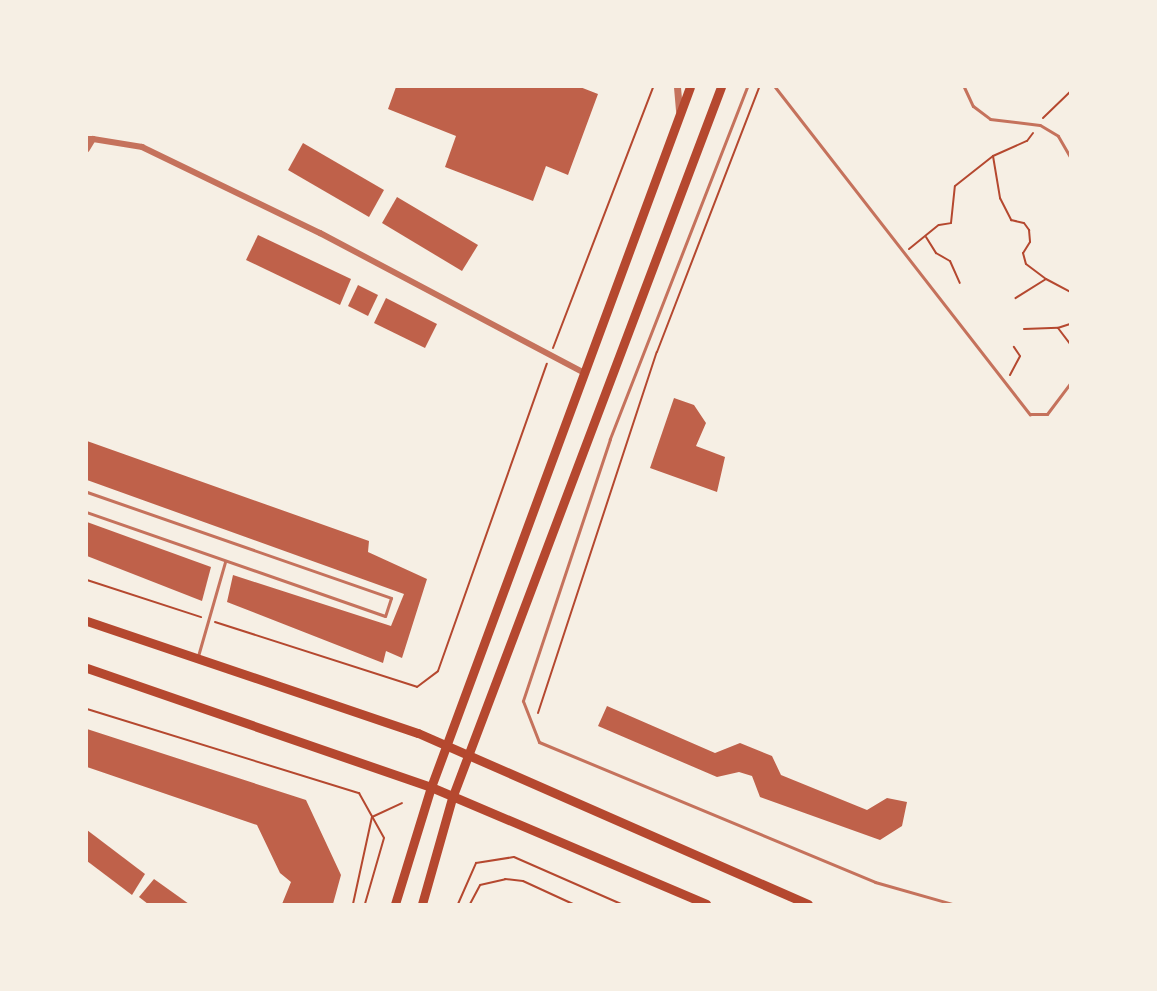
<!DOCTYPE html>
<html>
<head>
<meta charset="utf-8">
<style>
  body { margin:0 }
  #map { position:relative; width:1157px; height:991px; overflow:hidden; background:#f6efe4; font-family:Lora,serif }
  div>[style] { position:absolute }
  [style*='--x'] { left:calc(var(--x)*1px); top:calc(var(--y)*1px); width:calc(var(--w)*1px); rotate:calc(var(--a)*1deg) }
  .building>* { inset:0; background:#bf614a }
  .path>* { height:2px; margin:-1px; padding:0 1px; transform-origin:1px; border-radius:1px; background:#b5482f }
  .service>* { height:3px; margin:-1.5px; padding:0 1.5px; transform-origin:1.5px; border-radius:1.5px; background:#c5725c }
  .minor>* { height:6px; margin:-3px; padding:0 3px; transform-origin:3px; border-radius:3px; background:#c5725c }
  .tertiary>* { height:7px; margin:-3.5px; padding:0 3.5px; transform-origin:3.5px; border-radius:3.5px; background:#c5725c }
  .primary>* { height:9px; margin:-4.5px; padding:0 4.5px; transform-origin:4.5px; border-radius:4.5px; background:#b5482f }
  span { translate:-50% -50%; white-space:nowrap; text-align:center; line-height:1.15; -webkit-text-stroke:6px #f6efe4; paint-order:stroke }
  .frame { position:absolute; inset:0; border:88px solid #f6efe4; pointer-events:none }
</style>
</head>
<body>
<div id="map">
  <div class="building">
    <i style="clip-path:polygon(396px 87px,580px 87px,598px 94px,568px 175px,546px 166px,533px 201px,445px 167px,456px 136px,388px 109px)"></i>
    <i style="clip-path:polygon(303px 143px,384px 190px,369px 217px,288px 170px)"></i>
    <i style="clip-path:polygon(397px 197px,478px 245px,462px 271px,382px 223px)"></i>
    <i style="clip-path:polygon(258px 235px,351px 279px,340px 305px,246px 260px)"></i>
    <i style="clip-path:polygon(358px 285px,378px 295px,368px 316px,348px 306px)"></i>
    <i style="clip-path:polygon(386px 298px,437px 324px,425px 348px,374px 323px)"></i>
    <i style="clip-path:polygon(674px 398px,694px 405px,706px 423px,696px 446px,725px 457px,717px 492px,650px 468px)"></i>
    <i style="clip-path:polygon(87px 441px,369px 541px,368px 552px,427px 579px,402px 658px,386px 651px,383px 663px,227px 602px,233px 575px,391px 626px,404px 594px,87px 480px)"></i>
    <i style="clip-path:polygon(87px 522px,211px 567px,202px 601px,87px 556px)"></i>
    <i style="clip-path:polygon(607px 706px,715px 753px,740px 743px,772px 756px,781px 775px,867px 810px,887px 798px,907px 802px,902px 826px,880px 840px,760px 797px,752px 776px,739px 772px,717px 777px,598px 726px)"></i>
    <i style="clip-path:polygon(87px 729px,306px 800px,341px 875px,333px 904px,282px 904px,291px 882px,280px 873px,257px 825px,87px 767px)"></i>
    <i style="clip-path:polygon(87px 830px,145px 874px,132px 895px,87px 861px)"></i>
    <i style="clip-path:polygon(154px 879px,189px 904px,148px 904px,139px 897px)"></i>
  </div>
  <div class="path">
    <i style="--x:1043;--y:118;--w:37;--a:-44"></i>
    <i style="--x:993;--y:156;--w:43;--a:80.5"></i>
    <i style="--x:1000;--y:198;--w:25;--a:63"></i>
    <i style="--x:1011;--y:220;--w:13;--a:13"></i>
    <i style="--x:1024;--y:223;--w:9;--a:54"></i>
    <i style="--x:1029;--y:230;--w:12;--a:85"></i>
    <i style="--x:1030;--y:242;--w:13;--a:122"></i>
    <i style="--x:1023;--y:253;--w:11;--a:75"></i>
    <i style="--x:1026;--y:264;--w:25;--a:37"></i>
    <i style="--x:1046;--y:279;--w:36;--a:148"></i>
    <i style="--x:926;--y:237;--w:19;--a:58"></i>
    <i style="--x:936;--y:253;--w:16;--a:30"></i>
    <i style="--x:950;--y:261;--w:24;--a:66"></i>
    <i style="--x:909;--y:249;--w:38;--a:-39"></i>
    <i style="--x:939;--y:225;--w:12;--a:-9"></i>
    <i style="--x:951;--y:223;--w:37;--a:-84"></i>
    <i style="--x:955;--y:186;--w:48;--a:-38.3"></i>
    <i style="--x:993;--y:156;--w:37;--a:-24"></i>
    <i style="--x:1027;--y:141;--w:10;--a:-53"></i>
    <i style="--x:1046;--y:279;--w:27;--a:28"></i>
    <i style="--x:1070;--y:324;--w:13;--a:162"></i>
    <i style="--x:1058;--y:328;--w:20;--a:53"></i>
    <i style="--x:1024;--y:329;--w:34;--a:-2"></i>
    <i style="--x:553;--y:348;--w:280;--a:-69"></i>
    <i style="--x:1010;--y:375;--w:21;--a:-62"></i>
    <i style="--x:1020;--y:356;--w:11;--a:-124"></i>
    <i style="--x:87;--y:580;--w:120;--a:18"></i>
    <i style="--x:215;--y:622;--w:212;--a:17.8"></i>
    <i style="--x:417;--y:687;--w:26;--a:-37"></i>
    <i style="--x:438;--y:671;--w:326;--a:-70.5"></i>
    <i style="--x:87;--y:709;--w:285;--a:17.2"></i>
    <i style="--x:359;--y:793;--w:51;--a:60.9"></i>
    <i style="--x:384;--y:838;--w:69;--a:106.1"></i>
    <i style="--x:538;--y:713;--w:380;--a:-71.8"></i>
    <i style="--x:657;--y:352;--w:284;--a:-68.9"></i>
    <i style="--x:353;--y:904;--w:89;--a:-77.7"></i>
    <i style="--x:372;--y:817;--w:33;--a:-25"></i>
    <i style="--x:458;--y:904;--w:45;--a:-66.3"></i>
    <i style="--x:476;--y:863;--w:38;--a:-9"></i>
    <i style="--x:514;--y:857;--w:117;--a:23.7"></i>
    <i style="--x:470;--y:904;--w:21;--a:-62"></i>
    <i style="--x:480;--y:885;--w:26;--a:-13"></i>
    <i style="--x:505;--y:879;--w:18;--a:6"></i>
    <i style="--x:523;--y:881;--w:55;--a:24.7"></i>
  </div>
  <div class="service">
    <i style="--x:747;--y:87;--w:378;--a:111.3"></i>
    <i style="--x:610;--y:439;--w:276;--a:108.4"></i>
    <i style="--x:523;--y:701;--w:44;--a:68.7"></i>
    <i style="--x:539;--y:742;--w:364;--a:22.6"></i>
    <i style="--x:875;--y:882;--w:80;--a:15.9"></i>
    <i style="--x:775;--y:87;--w:415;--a:52.1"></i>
    <i style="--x:1030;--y:414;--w:17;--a:0"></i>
    <i style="--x:1047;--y:414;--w:38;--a:-53"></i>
    <i style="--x:964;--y:87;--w:21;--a:65"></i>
    <i style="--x:973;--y:106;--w:21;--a:37"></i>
    <i style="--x:990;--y:119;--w:50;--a:6.8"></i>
    <i style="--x:1040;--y:125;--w:21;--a:31"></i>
    <i style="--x:1058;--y:136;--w:24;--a:60"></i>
    <i style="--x:87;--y:492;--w:322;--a:19.2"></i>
    <i style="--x:391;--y:598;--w:19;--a:108"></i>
    <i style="--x:385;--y:616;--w:316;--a:-160.8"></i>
    <i style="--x:198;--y:656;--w:98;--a:-74"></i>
  </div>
  <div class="minor">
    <i style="--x:87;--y:139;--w:6;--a:0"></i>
    <i style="--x:93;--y:139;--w:12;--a:121"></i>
    <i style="--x:93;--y:139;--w:50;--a:9.3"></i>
    <i style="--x:142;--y:147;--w:198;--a:25.8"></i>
    <i style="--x:320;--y:233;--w:299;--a:27.9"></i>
  </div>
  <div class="tertiary">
    <i style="--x:677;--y:87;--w:24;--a:85"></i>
  </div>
  <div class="primary">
    <i style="--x:87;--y:621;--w:349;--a:18.7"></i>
    <i style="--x:418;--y:733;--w:426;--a:23.7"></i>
    <i style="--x:87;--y:668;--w:364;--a:19.1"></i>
    <i style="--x:431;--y:787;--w:299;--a:23"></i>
    <i style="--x:395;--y:904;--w:122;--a:-72.9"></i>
    <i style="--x:431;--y:787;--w:746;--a:-69.7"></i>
    <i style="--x:422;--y:904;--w:110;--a:-74.2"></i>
    <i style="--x:452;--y:798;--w:760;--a:-69.28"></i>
  </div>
  <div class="frame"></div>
</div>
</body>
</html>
